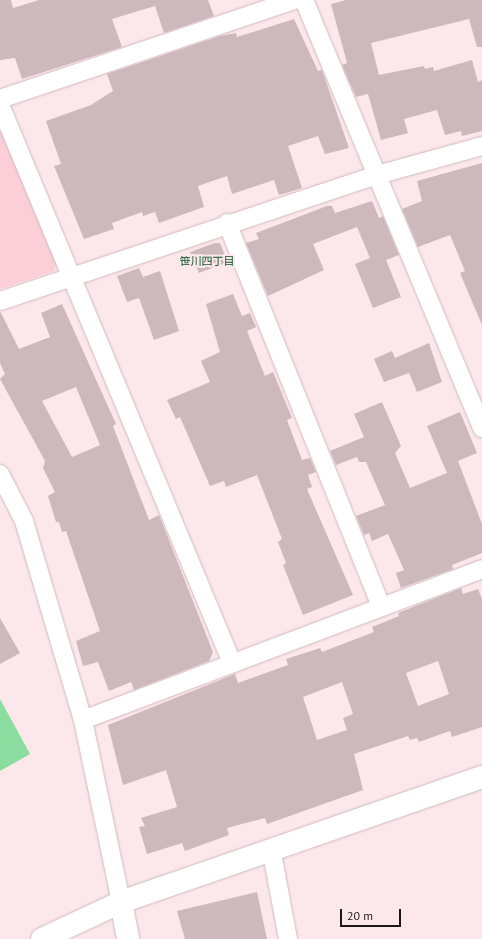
<!DOCTYPE html>
<html>
<head>
<meta charset="utf-8">
<style>
  body { margin:0 }
  #map { position:relative; width:482px; height:939px; overflow:hidden; background:#fce7eb; font-family:"PT Sans","Noto Sans JP",sans-serif }
  div>[style] { position:absolute }
  [style*='--x'] { left:calc(var(--x)*1px); top:calc(var(--y)*1px); width:calc(var(--w)*1px); rotate:calc(var(--a)*1deg) }
  .green>* { inset:0; background:#fcced8 }
  .water>* { inset:0; background:#8adc9f }
  .building>* { inset:0; background:#cdb9bc }
  .roads { filter:drop-shadow(0 0 1px #cfbbbf) drop-shadow(0 0 1px #cfbbbf) }
  .minor>* { height:18px; margin:-9px; padding:0 9px; transform-origin:9px; border-radius:9px; background:#fff }
  .tertiary>* { height:22px; margin:-11px; padding:0 11px; transform-origin:11px; border-radius:11px; background:#fff }
  span { translate:-50% -50%; white-space:nowrap; text-align:center; line-height:1.15; -webkit-text-stroke:4px #fce7eb; paint-order:stroke }
  .neighbourhood-label { font-size:11px; color:#0c562a }
  .scale { position:absolute; left:340px; top:909px; width:61px; height:18px; box-sizing:border-box; border:2px solid #1d1617; border-top:0; padding-left:5px; font-size:12px; line-height:14px; white-space:nowrap; color:#1d1617; -webkit-text-stroke:3px #fce7eb; paint-order:stroke }
</style>
</head>
<body>
<div id="map">
  <div class="green">
    <i style="clip-path:polygon(0 128px,57px 262px,54px 271px,0 289px)"></i>
  </div>
  <div class="water">
    <i style="clip-path:polygon(0 699px,30px 754px,0 771px)"></i>
  </div>
  <div class="building">
    <i style="clip-path:polygon(0 0,11px 0,13px 8px,39px 0,208px 0,214px 16px,164px 33px,155px 6px,112px 19px,122px 47px,22px 79px,15px 58px,0 60px)"></i>
    <i style="clip-path:polygon(346px 0,482px 0,482px 47px,477px 47px,469px 19px,371px 43px,379px 75px,424px 66px,425px 69px,433px 67px,434px 71px,472px 60px,478px 82px,482px 80px,482px 131px,462px 136px,461px 131px,445px 135px,437px 110px,404px 119px,408px 133px,381px 140px,368px 94px,356px 97px,342px 65px,347px 63px,331px 4px)"></i>
    <i style="clip-path:polygon(294px 19px,318px 71px,322px 70px,349px 148px,325px 154px,318px 136px,288px 146px,302px 188px,279px 195px,274px 180px,232px 194px,227px 176px,198px 186px,204px 207px,159px 223px,155px 212px,143px 216px,142px 212px,112px 223px,114px 229px,84px 239px,54px 166px,61px 164px,46px 121px,91px 105px,113px 91px,107px 74px,220px 36px,236px 33px,237px 37px)"></i>
    <i style="clip-path:polygon(482px 163px,482px 325px,460px 273px,465px 271px,450px 235px,418px 247px,402px 209px,422px 201px,417px 181px)"></i>
    <i style="clip-path:polygon(372px 201px,379px 218px,383px 216px,399px 255px,386px 260px,401px 297px,373px 308px,355px 264px,370px 258px,357px 227px,313px 244px,324px 270px,268px 296px,246px 243px,259px 239px,256px 233px,327px 206px,332px 206px,335px 213px)"></i>
    <i style="clip-path:polygon(215px 243px,220px 243px,228px 262px,199px 273px,190px 252px)"></i>
    <i style="clip-path:polygon(139px 268px,143px 277px,160px 271px,179px 331px,154px 340px,139px 298px,127px 302px,117px 276px)"></i>
    <i style="clip-path:polygon(233px 294px,242px 316px,250px 313px,256px 327px,247px 331px,265px 376px,273px 372px,292px 418px,287px 420px,302px 460px,310px 458px,316px 472px,308px 475px,312px 487px,307px 489px,353px 595px,303px 615px,283px 565px,286px 563px,278px 542px,282px 539px,257px 475px,226px 487px,224px 481px,210px 486px,180px 417px,176px 419px,167px 400px,210px 382px,201px 361px,220px 352px,206px 304px)"></i>
    <i style="clip-path:polygon(evenodd,62px 304px,116px 424px,113px 426px,149px 520px,159px 515px,213px 652px,209px 661px,134px 690px,131px 682px,109px 691px,98px 662px,83px 666px,76px 641px,100px 631px,66px 531px,62px 532px,59px 522px,56px 522px,48px 496px,55px 492px,43px 468px,45px 461px,0 379px,5px 374px,0 363px,0 311px,19px 349px,50px 337px,41px 313px,62px 304px,76px 387px,100px 445px,72px 457px,42px 401px,76px 387px)"></i>
    <i style="clip-path:polygon(429px 343px,442px 382px,417px 392px,409px 373px,384px 382px,374px 359px,392px 351px,395px 358px)"></i>
    <i style="clip-path:polygon(382px 402px,401px 446px,395px 453px,410px 488px,447px 473px,427px 426px,460px 412px,477px 453px,458px 461px,482px 524px,482px 553px,452px 565px,453px 569px,401px 588px,396px 573px,404px 570px,388px 534px,372px 541px,369px 533px,364px 535px,356px 516px,385px 505px,366px 462px,359px 462px,357px 457px,336px 465px,330px 451px,364px 437px,354px 414px)"></i>
    <i style="clip-path:polygon(evenodd,461px 588px,463px 594px,478px 589px,482px 599px,482px 727px,452px 737px,450px 731px,419px 742px,417px 738px,410px 740px,408px 736px,354px 754px,363px 790px,267px 824px,265px 818px,227px 828px,229px 835px,185px 851px,182px 843px,147px 854px,139px 827px,145px 826px,141px 818px,177px 807px,166px 770px,123px 785px,108px 725px,235px 674px,238px 683px,288px 665px,286px 659px,320px 648px,322px 652px,374px 632px,372px 627px,399px 616px,398px 613px,461px 588px,438px 661px,449px 694px,418px 706px,406px 673px,438px 661px,461px 588px,342px 682px,353px 714px,343px 718px,347px 730px,317px 740px,303px 697px,342px 682px)"></i>
    <i style="clip-path:polygon(0 618px,20px 653px,0 664px)"></i>
    <i style="clip-path:polygon(257px 892px,267px 939px,185px 939px,177px 911px)"></i>
  </div>
  <div class="roads">
    <div class="minor">
      <i style="--x:304;--y:0;--w:464;--a:67.4"></i>
      <i style="--x:0;--y:99;--w:310;--a:-18.6"></i>
      <i style="--x:0;--y:105;--w:604;--a:67.42"></i>
      <i style="--x:227;--y:223;--w:413;--a:68.1"></i>
      <i style="--x:0;--y:301;--w:397;--a:-18.5"></i>
      <i style="--x:377;--y:175;--w:109;--a:-15.4"></i>
      <i style="--x:0;--y:474;--w:53;--a:62.9"></i>
      <i style="--x:24;--y:521;--w:208;--a:73.5"></i>
      <i style="--x:83;--y:720;--w:186;--a:78.2"></i>
      <i style="--x:83;--y:720;--w:427;--a:-20.7"></i>
      <i style="--x:271;--y:848;--w:93;--a:79.4"></i>
    </div>
    <div class="tertiary">
      <i style="--x:121;--y:902;--w:38;--a:79"></i>
      <i style="--x:42;--y:939;--w:87;--a:-25.1"></i>
      <i style="--x:121;--y:902;--w:382;--a:-19.1"></i>
    </div>
  </div>
  <div class="neighbourhood-label">
    <span style="left:207px;top:261px">笹川四丁目</span>
  </div>
  <div class="scale">20 m</div>
</div>
</body>
</html>
